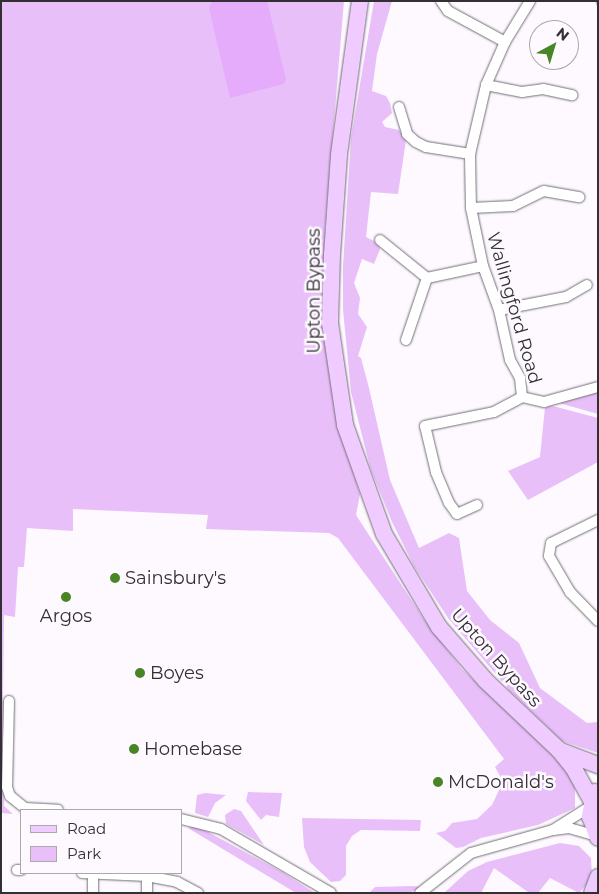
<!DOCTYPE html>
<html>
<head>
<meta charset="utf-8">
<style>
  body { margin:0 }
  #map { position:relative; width:599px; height:894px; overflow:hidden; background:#fdf9ff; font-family:Montserrat,sans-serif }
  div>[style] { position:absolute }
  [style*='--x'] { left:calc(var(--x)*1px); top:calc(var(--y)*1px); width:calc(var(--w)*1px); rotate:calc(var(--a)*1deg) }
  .green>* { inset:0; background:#e9bffa }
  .water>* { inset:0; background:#e4acfa }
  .stream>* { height:4px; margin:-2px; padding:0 2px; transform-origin:2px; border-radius:2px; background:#e4acfa }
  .roads { filter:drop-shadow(0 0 1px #736e76) drop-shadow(0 0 1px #736e76) }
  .minor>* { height:10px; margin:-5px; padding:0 5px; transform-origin:5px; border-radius:5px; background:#fff }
  .primary>* { height:16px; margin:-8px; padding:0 8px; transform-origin:8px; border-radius:8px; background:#f0cbff }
  .dots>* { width:14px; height:14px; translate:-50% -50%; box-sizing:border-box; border:2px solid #fdf9ff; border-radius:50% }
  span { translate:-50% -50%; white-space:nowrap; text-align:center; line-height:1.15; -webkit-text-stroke:5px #fdf9ff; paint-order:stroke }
  .street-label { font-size:18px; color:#323033 }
  .poi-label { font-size:18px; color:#323033 }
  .left { translate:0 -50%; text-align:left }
  .frame { position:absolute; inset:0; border:2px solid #323033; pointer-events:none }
  .legend { position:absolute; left:20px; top:809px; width:162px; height:65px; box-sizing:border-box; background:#fdf9ff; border:1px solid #aca9ad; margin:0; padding:6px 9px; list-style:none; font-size:15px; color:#323033 }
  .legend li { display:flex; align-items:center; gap:10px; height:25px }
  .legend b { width:25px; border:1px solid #aca9ad }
  .north { position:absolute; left:529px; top:20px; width:50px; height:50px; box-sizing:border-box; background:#fdf9ff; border:1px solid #aca9ad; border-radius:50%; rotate:39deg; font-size:14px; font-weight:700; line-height:20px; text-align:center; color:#323033 }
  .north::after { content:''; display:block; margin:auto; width:18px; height:22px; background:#488524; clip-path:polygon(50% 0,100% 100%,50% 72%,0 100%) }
</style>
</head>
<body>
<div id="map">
  <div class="green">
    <i style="clip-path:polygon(1px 1px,344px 1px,325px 230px,323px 326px,339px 426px,360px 494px,356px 515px,423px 618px,462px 669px,565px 767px,575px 784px,575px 808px,538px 825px,481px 838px,463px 847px,456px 848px,436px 833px,445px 831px,452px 823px,477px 819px,492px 805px,500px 788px,500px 776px,495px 767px,504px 759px,338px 538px,329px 533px,206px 529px,208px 515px,73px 509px,73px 531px,27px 528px,24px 567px,18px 567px,15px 617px,4px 615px,3px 701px,8px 702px,4px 806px,13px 814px,1px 813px)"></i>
    <i style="clip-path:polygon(374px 1px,392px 1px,377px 54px,372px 91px,386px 96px,390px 103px,392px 113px,382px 122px,385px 127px,399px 130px,406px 140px,398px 194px,371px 192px,366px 237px,378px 243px,380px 249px,374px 264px,362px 259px,354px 283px,360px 298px,358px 314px,367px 327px,358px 356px,361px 358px,369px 388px,390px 480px,419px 548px,449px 533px,459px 538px,467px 591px,490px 620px,519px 643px,540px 688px,587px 723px,598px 722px,598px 753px,562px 741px,511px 692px,448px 618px,414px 566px,392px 522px,370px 467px,351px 392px,343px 310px,343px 266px,351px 138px)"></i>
    <i style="clip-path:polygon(598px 391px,598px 414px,559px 403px)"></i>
    <i style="clip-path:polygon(553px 406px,598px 418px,598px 462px,528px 500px,508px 471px,540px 457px,545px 407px)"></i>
    <i style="clip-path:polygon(248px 792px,282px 793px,279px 817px,266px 815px,261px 820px,246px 801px)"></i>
    <i style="clip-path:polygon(205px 793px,226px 795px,215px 803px,208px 817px,195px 813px,197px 795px)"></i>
    <i style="clip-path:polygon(234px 809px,241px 811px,264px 845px,226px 824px,225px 815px)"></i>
    <i style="clip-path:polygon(302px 818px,421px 820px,420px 831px,361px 830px,352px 836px,346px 846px,346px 875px,340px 881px,331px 882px,310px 862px,304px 847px)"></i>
    <i style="clip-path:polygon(197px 826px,282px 872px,315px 893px,296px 893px,188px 828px)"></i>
    <i style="clip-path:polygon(560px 843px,579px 846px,591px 858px,592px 878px,579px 893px,550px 878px,538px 893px,528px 892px,494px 868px,481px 893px,444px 893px,468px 871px,487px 862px)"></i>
    <i style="clip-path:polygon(412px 886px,422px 887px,409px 893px,369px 893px,375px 887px)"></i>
  </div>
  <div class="water">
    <i style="clip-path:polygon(212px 1px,267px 1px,286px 79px,284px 84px,230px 98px,209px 8px)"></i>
  </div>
  <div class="stream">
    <i style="--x:597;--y:1;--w:3;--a:72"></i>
  </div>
  <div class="roads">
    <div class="minor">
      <i style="--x:441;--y:1;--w:12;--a:55"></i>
      <i style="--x:448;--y:11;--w:65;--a:28.5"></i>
      <i style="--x:486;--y:85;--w:37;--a:11"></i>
      <i style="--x:522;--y:92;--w:21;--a:-8"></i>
      <i style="--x:543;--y:89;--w:30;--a:12"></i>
      <i style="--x:399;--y:107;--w:28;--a:73"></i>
      <i style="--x:407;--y:134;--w:12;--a:42"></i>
      <i style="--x:416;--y:142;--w:11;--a:27"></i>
      <i style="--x:426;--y:147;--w:45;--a:9"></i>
      <i style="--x:471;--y:208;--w:42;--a:-2.7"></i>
      <i style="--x:513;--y:206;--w:34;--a:-26"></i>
      <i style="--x:544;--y:191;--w:36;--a:10"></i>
      <i style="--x:380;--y:240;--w:60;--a:39"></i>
      <i style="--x:499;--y:310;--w:68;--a:-11"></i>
      <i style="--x:566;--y:297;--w:24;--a:-30"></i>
      <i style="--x:406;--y:340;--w:65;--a:-71.3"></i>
      <i style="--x:427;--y:278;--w:57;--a:-12.1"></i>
      <i style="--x:522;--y:397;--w:19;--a:-96"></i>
      <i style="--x:520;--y:378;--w:21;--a:-119"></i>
      <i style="--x:510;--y:360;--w:51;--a:-102.4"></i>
      <i style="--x:499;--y:310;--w:47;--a:-110"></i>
      <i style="--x:483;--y:266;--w:59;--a:-101.7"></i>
      <i style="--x:471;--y:208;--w:54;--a:-91.1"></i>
      <i style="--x:470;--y:154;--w:71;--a:-76.9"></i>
      <i style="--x:486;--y:85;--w:47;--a:-66.2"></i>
      <i style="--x:505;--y:42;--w:48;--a:-58.6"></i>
      <i style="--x:522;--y:397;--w:23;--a:13"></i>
      <i style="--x:544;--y:402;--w:56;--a:-15.5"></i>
      <i style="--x:477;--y:505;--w:22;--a:156"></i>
      <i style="--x:457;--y:514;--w:14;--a:-126"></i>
      <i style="--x:449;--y:503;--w:34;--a:-113"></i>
      <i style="--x:436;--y:472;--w:47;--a:-103.4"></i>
      <i style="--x:425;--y:426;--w:70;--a:-11.5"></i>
      <i style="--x:494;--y:412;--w:32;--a:-28"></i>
      <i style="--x:598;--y:520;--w:52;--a:153.9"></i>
      <i style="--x:551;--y:543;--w:13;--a:99"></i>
      <i style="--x:549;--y:556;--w:42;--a:59.7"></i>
      <i style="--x:570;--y:592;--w:40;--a:46"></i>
      <i style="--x:9;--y:701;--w:86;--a:91.3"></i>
      <i style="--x:7;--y:787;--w:9;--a:72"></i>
      <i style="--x:10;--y:796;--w:19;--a:39"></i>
      <i style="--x:25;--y:808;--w:33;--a:3"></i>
      <i style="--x:591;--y:806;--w:45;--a:147.7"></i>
      <i style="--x:553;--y:830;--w:16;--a:-7"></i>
      <i style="--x:569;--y:828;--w:29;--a:16"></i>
      <i style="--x:181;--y:819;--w:41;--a:14"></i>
      <i style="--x:221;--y:829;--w:127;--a:30.2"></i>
      <i style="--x:17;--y:870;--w:4;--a:0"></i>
      <i style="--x:82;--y:873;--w:65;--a:2.6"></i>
      <i style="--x:93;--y:893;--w:20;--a:-90"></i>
      <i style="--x:147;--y:893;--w:17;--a:-90"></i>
      <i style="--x:147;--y:876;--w:31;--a:11"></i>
      <i style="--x:177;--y:882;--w:24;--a:28"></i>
      <i style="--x:420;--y:893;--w:65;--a:-38.1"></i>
      <i style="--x:471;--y:853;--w:85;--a:-15.7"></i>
    </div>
    <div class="primary">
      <i style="--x:360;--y:1;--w:155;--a:97.8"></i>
      <i style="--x:339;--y:155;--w:99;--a:94"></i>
      <i style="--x:332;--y:254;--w:69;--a:91.7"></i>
      <i style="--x:330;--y:323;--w:103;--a:81.6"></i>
      <i style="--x:345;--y:425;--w:116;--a:70.3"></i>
      <i style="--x:384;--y:534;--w:108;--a:59.4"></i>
      <i style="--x:439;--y:627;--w:70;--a:49"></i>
      <i style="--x:485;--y:680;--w:102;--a:43.4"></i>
      <i style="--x:559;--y:750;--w:22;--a:51"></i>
      <i style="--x:573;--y:767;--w:39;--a:61"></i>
      <i style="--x:561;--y:751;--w:40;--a:21"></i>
      <i style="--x:595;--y:792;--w:25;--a:102"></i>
      <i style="--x:590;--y:816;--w:23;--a:70"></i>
      <i style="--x:592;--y:893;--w:17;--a:-69"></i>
    </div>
  </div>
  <div class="dots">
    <i style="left:115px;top:578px;background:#488524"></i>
    <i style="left:66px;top:597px;background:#488524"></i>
    <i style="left:140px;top:673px;background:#488524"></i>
    <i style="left:134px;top:749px;background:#488524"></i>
    <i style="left:438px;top:782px;background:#488524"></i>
  </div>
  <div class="street-label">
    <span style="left:314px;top:291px;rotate:-90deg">Upton Bypass</span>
    <span style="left:514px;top:308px;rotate:74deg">Wallingford Road</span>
    <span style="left:496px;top:658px;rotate:48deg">Upton Bypass</span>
  </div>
  <div class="poi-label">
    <span class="left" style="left:125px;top:578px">Sainsbury's</span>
    <span style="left:66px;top:616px">Argos</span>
    <span class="left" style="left:150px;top:673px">Boyes</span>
    <span class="left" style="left:144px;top:749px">Homebase</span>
    <span class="left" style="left:448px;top:782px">McDonald's</span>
  </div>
  <div class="frame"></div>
  <ul class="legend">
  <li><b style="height:6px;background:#f0cbff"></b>Road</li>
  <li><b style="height:14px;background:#e9bffa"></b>Park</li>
  </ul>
  <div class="north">N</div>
</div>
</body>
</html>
